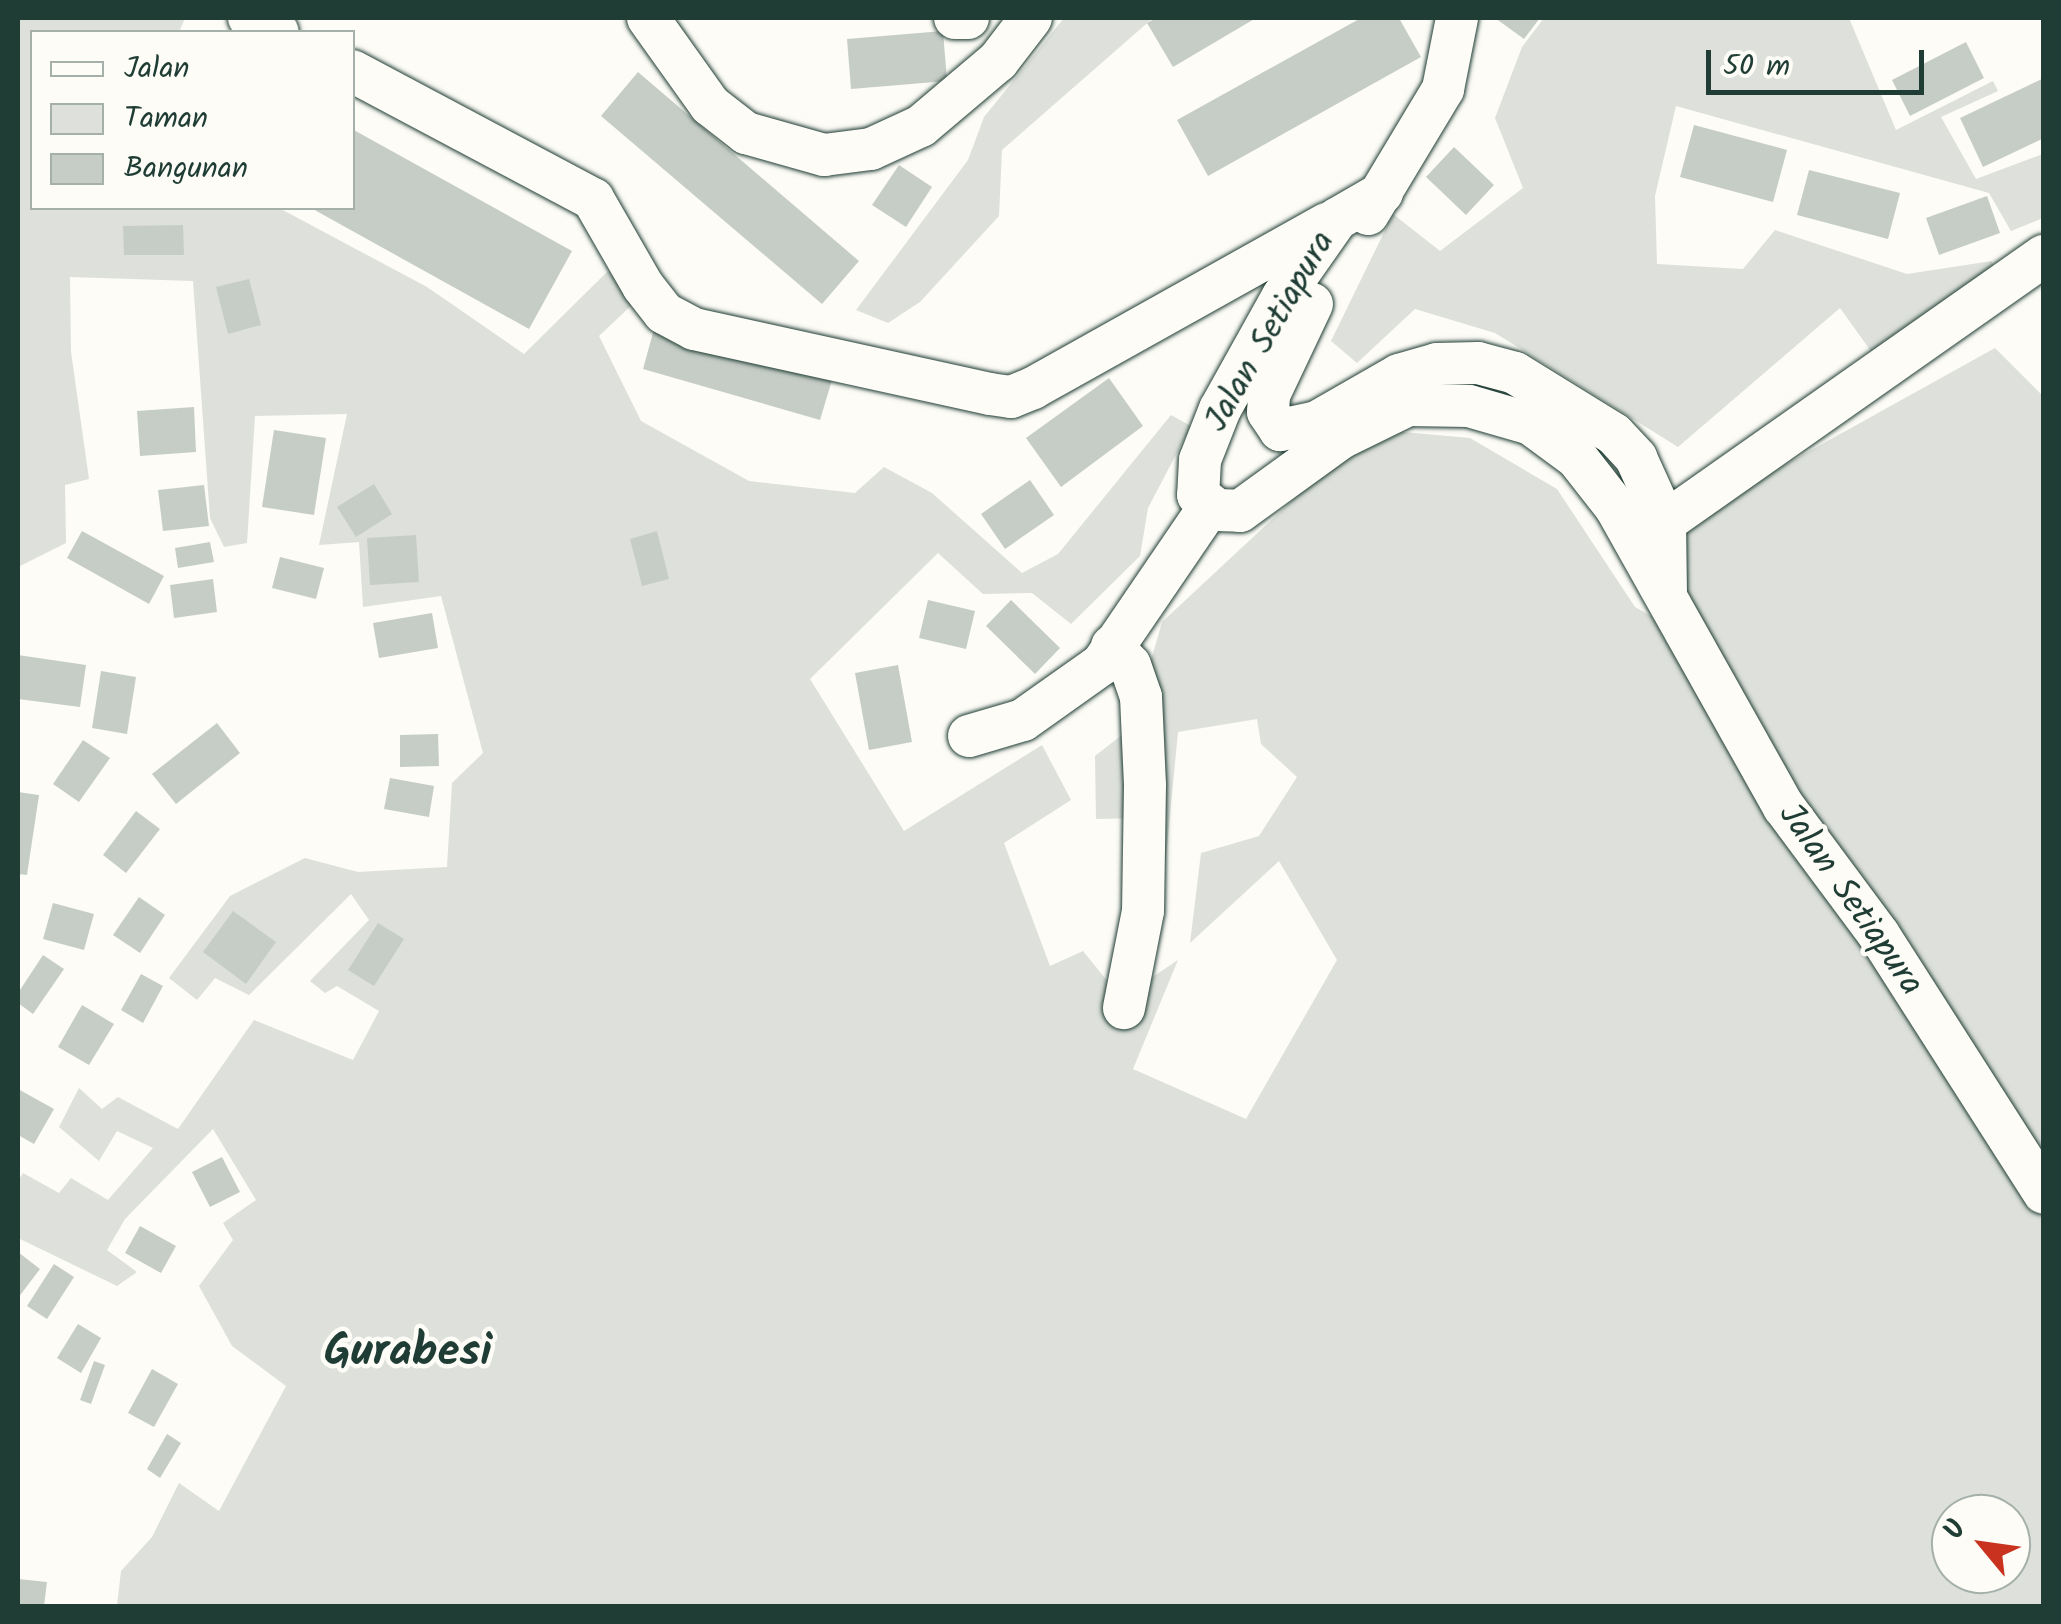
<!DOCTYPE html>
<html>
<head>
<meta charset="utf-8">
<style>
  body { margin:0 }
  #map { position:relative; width:2061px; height:1624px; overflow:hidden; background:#fdfcf7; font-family:Kalam,sans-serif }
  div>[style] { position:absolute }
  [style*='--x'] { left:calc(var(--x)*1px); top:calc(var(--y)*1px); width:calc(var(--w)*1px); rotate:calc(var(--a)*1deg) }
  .green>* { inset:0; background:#dde0db }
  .building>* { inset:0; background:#c6cdc7 }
  .roads { filter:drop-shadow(0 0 2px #1f3d34) drop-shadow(0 0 2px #1f3d34) }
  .minor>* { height:42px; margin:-21px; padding:0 21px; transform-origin:21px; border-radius:21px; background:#fdfcf7 }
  span { translate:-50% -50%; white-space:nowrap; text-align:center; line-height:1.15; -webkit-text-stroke:9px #fdfcf7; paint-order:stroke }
  .street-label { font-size:35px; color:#1f3d34 }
  .district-label { font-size:45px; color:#1f3d34; font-weight:700 }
  .frame { position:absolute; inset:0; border:20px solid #1f3d34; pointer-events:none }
  .legend { position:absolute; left:30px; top:30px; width:325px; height:180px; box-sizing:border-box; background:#fdfcf7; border:2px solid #a4b0a9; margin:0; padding:12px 18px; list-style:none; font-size:30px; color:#1f3d34 }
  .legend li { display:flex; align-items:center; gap:20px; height:50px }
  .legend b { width:50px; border:2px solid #a4b0a9 }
  .north { position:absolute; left:1931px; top:1494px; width:100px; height:100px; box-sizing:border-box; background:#fdfcf7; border:2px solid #a4b0a9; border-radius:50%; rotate:299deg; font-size:28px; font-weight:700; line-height:40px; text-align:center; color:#1f3d34 }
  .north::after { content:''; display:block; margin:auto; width:35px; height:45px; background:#c8321e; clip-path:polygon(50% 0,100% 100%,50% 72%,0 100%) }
  .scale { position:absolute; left:1706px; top:50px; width:218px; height:45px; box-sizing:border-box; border:5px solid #1f3d34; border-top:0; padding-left:12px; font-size:30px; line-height:35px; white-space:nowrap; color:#1f3d34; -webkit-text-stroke:8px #fdfcf7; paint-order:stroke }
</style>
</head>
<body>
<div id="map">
  <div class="green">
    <i style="clip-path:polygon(evenodd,18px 18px,185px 18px,179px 32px,32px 32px,32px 208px,279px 208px,427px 287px,524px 354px,608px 271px,635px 302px,599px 336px,641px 421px,749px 481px,855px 493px,884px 467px,932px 493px,1022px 573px,1058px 554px,1171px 415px,1191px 426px,1148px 508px,1140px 556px,1071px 624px,1032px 593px,983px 594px,938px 553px,810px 679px,904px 831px,1042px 745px,1071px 800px,1004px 843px,1050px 966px,1083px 951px,1121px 998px,1178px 960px,1133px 1069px,1246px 1119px,1337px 960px,1279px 861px,1190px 943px,1201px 853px,1259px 836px,1297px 777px,1261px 744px,1257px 719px,1178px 732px,1165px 867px,1141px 818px,1096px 819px,1095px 756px,1132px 727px,1162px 622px,1369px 429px,1470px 438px,1557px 489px,1635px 607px,1676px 630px,1680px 523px,1995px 348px,2043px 396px,2043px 1606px,117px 1606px,121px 1571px,152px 1537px,179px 1483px,219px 1511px,286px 1386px,232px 1346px,199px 1286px,233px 1240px,223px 1223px,256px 1200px,213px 1129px,125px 1219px,107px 1250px,137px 1272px,117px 1286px,18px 1238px,18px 1181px,23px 1173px,59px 1193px,71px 1178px,108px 1200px,153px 1148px,117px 1131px,99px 1161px,59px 1127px,79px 1088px,102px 1109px,118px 1097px,178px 1129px,254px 1020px,353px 1060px,379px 1011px,337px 986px,325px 993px,310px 981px,369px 920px,351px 894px,249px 995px,215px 978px,197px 1000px,169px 978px,230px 896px,305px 858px,358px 872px,447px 867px,452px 783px,483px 753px,441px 596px,363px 607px,359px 542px,319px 545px,347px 414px,255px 416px,247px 543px,224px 547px,210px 518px,193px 281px,70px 277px,71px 352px,89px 479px,65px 485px,66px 543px,18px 567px,18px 18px,1951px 1514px,2011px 1514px,2011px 1574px,1951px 1574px,1951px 1514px)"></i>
    <i style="clip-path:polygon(1064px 18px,1153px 18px,1002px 150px,999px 216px,920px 302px,888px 323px,856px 310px,968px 160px,984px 117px)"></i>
    <i style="clip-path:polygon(1544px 18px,1849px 18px,1896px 130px,1993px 81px,1998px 91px,1941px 117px,1976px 179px,2043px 154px,2043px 218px,2011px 231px,1989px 193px,1676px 106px,1655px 196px,1657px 264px,1743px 269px,1775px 230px,1907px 274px,1992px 261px,2000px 289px,1878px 361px,1840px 308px,1678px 447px,1495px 333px,1415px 309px,1357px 363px,1331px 341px,1393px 214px,1440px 251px,1523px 188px,1495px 118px,1522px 47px)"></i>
  </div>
  <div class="building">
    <i style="clip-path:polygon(1156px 18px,1256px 18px,1173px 67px,1147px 23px)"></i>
    <i style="clip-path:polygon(1361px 18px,1399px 18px,1421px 57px,1208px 176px,1177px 120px)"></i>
    <i style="clip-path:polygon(1495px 18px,1540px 18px,1524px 39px)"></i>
    <i style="clip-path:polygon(943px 31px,947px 81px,851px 89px,847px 39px)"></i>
    <i style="clip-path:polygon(1966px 42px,1984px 78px,1910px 116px,1892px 80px)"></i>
    <i style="clip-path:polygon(638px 72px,859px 261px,822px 304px,601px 116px)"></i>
    <i style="clip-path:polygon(2044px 78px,2044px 138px,1983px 167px,1960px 118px)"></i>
    <i style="clip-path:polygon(1694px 125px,1787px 150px,1773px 202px,1680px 177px)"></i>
    <i style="clip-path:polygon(352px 129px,572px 251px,529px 329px,311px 208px,352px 208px)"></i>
    <i style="clip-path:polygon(1454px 147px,1494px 185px,1466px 215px,1426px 177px)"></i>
    <i style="clip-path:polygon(899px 165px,932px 187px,906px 227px,872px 205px)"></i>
    <i style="clip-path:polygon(1809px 170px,1900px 193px,1888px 239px,1797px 215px)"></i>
    <i style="clip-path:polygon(1987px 196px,2000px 233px,1939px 255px,1926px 218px)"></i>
    <i style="clip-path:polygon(183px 225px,184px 255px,124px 255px,123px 226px)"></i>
    <i style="clip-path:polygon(249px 279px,261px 325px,228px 334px,216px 287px)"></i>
    <i style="clip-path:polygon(654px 329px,832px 380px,820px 420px,643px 369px)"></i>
    <i style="clip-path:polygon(1109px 378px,1143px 426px,1061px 487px,1026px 438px)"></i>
    <i style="clip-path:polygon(194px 407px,196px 452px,140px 456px,137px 411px)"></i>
    <i style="clip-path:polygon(274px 430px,326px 438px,314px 515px,262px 507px)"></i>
    <i style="clip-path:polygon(1030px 480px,1054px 515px,1005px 549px,981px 514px)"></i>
    <i style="clip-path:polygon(374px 484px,392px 514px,356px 537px,337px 507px)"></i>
    <i style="clip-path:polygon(204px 485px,209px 526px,163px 531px,158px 490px)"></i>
    <i style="clip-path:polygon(82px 531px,164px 576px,149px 604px,67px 558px)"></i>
    <i style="clip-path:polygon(657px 531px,669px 579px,642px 586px,630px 539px)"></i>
    <i style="clip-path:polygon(416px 535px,419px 582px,370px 585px,367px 538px)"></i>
    <i style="clip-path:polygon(210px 542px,214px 562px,178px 568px,175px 548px)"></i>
    <i style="clip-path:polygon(280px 557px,324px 568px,316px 599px,272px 588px)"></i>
    <i style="clip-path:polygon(213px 579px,217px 612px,174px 618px,170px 585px)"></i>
    <i style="clip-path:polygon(928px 600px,975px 611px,966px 649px,919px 638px)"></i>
    <i style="clip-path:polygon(1011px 600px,1060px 648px,1035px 674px,986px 626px)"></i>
    <i style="clip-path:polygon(432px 613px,438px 648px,379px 658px,373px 623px)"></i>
    <i style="clip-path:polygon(18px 655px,86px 665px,80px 707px,18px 699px)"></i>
    <i style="clip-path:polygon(898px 665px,912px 742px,869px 750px,855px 673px)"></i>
    <i style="clip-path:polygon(101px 671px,136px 677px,127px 734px,92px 728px)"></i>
    <i style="clip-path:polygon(217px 723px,240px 753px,176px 804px,152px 774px)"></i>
    <i style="clip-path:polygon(438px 734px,439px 766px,400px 767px,400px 735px)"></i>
    <i style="clip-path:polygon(83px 740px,110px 758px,79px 802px,53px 784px)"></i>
    <i style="clip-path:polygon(390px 778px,434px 786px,429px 817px,384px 809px)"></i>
    <i style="clip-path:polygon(18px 792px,39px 795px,27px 875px,18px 874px)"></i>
    <i style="clip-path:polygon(136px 811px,160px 829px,126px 873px,103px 855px)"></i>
    <i style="clip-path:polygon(139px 897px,165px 915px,140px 953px,113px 935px)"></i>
    <i style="clip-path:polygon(53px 903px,94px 914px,84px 950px,43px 939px)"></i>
    <i style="clip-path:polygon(233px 911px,276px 942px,246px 984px,203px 952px)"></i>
    <i style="clip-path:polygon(378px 923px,404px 939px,374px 986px,348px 970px)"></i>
    <i style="clip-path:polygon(43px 955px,64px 969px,33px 1014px,18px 1003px,18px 993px)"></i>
    <i style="clip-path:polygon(141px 974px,163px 986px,143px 1023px,121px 1010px)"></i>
    <i style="clip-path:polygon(82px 1005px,114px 1024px,89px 1065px,58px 1047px)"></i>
    <i style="clip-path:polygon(18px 1089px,54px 1109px,34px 1144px,18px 1135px)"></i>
    <i style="clip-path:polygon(222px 1157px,240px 1192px,210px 1207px,192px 1172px)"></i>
    <i style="clip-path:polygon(140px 1226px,176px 1246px,161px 1273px,125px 1253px)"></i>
    <i style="clip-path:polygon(18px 1252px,40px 1269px,18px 1298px)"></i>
    <i style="clip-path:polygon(54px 1264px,74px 1277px,47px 1319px,27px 1306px)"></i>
    <i style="clip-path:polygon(78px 1324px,101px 1338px,81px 1373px,57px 1358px)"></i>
    <i style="clip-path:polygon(94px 1361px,105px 1365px,91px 1404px,80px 1400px)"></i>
    <i style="clip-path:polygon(152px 1369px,178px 1384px,154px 1427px,128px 1413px)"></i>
    <i style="clip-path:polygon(167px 1434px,181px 1443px,160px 1478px,147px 1469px)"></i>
    <i style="clip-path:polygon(18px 1579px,47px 1582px,44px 1606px,18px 1606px)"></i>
  </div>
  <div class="roads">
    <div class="minor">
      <i style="--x:249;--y:18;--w:32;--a:26"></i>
      <i style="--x:648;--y:18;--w:107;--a:54.5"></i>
      <i style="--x:710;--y:105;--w:46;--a:37.9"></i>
      <i style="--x:746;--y:133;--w:81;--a:15.8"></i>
      <i style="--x:824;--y:155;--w:47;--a:-7.3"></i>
      <i style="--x:871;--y:149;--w:55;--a:-24.7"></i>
      <i style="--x:921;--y:126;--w:101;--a:-40.2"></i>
      <i style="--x:998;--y:61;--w:54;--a:-52.5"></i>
      <i style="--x:955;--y:18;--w:13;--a:0"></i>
      <i style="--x:352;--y:71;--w:273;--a:28"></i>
      <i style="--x:593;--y:199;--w:100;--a:60.1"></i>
      <i style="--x:643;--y:286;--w:34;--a:52"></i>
      <i style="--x:664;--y:313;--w:34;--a:28"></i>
      <i style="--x:694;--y:329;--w:303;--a:12.4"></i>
      <i style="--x:990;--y:394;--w:21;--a:8"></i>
      <i style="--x:1011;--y:397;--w:24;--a:-22"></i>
      <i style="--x:1033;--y:388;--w:337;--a:-29.2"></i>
      <i style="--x:1382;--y:193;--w:52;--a:150"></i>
      <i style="--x:1337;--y:219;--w:94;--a:125"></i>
      <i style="--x:1283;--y:296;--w:129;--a:119.1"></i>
      <i style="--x:1220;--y:409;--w:55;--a:111.4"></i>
      <i style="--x:1200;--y:460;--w:35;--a:93"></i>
      <i style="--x:1198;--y:495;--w:24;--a:38"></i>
      <i style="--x:1217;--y:510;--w:23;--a:2"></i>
      <i style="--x:1240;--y:511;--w:125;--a:-35.9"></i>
      <i style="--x:1341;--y:438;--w:75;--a:-26.2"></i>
      <i style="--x:1408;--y:405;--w:61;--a:0.9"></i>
      <i style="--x:1469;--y:406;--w:65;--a:16.2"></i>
      <i style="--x:1531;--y:424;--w:57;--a:36.5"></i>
      <i style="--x:1577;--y:458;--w:63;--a:52"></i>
      <i style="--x:1616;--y:508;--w:343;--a:60.7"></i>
      <i style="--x:1784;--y:807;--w:159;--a:53.4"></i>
      <i style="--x:1879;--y:935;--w:306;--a:57.4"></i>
      <i style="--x:1368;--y:214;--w:146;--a:-59"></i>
      <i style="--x:1443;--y:89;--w:72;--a:-78.8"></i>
      <i style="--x:1312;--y:304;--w:101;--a:115.3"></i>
      <i style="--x:1269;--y:395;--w:17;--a:93"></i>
      <i style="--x:1268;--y:412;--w:22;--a:56"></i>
      <i style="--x:1280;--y:430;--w:38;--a:-12"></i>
      <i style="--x:1317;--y:422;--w:95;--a:-29.8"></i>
      <i style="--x:1399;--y:375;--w:40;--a:-16"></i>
      <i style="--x:1437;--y:364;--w:41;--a:-1.4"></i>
      <i style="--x:1478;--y:363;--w:38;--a:15"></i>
      <i style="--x:1515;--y:373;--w:116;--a:31.6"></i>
      <i style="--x:1614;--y:434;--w:33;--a:47"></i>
      <i style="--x:1636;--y:458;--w:70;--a:65.6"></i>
      <i style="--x:1665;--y:522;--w:73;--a:89.2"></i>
      <i style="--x:1665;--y:522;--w:463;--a:-35.1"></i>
      <i style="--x:1112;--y:646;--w:26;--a:47"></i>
      <i style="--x:1130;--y:665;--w:34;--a:71"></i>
      <i style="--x:1141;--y:697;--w:88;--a:87.4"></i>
      <i style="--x:1145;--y:785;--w:126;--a:90.9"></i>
      <i style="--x:1143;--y:911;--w:99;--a:101.1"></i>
      <i style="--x:969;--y:736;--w:56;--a:-16.5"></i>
      <i style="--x:1023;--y:720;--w:97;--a:-35.3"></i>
      <i style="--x:1102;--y:664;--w:190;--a:-55.7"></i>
    </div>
  </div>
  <div class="street-label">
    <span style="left:1271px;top:332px;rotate:-60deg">Jalan Setiapura</span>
    <span style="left:1850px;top:900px;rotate:55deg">Jalan Setiapura</span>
  </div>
  <div class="district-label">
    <span style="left:408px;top:1354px">Gurabesi</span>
  </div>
  <div class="frame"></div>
  <ul class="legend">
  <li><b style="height:12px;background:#fdfcf7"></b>Jalan</li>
  <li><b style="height:28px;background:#dde0db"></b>Taman</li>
  <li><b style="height:28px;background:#c6cdc7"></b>Bangunan</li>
  </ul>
  <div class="north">U</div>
  <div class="scale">50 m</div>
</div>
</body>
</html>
